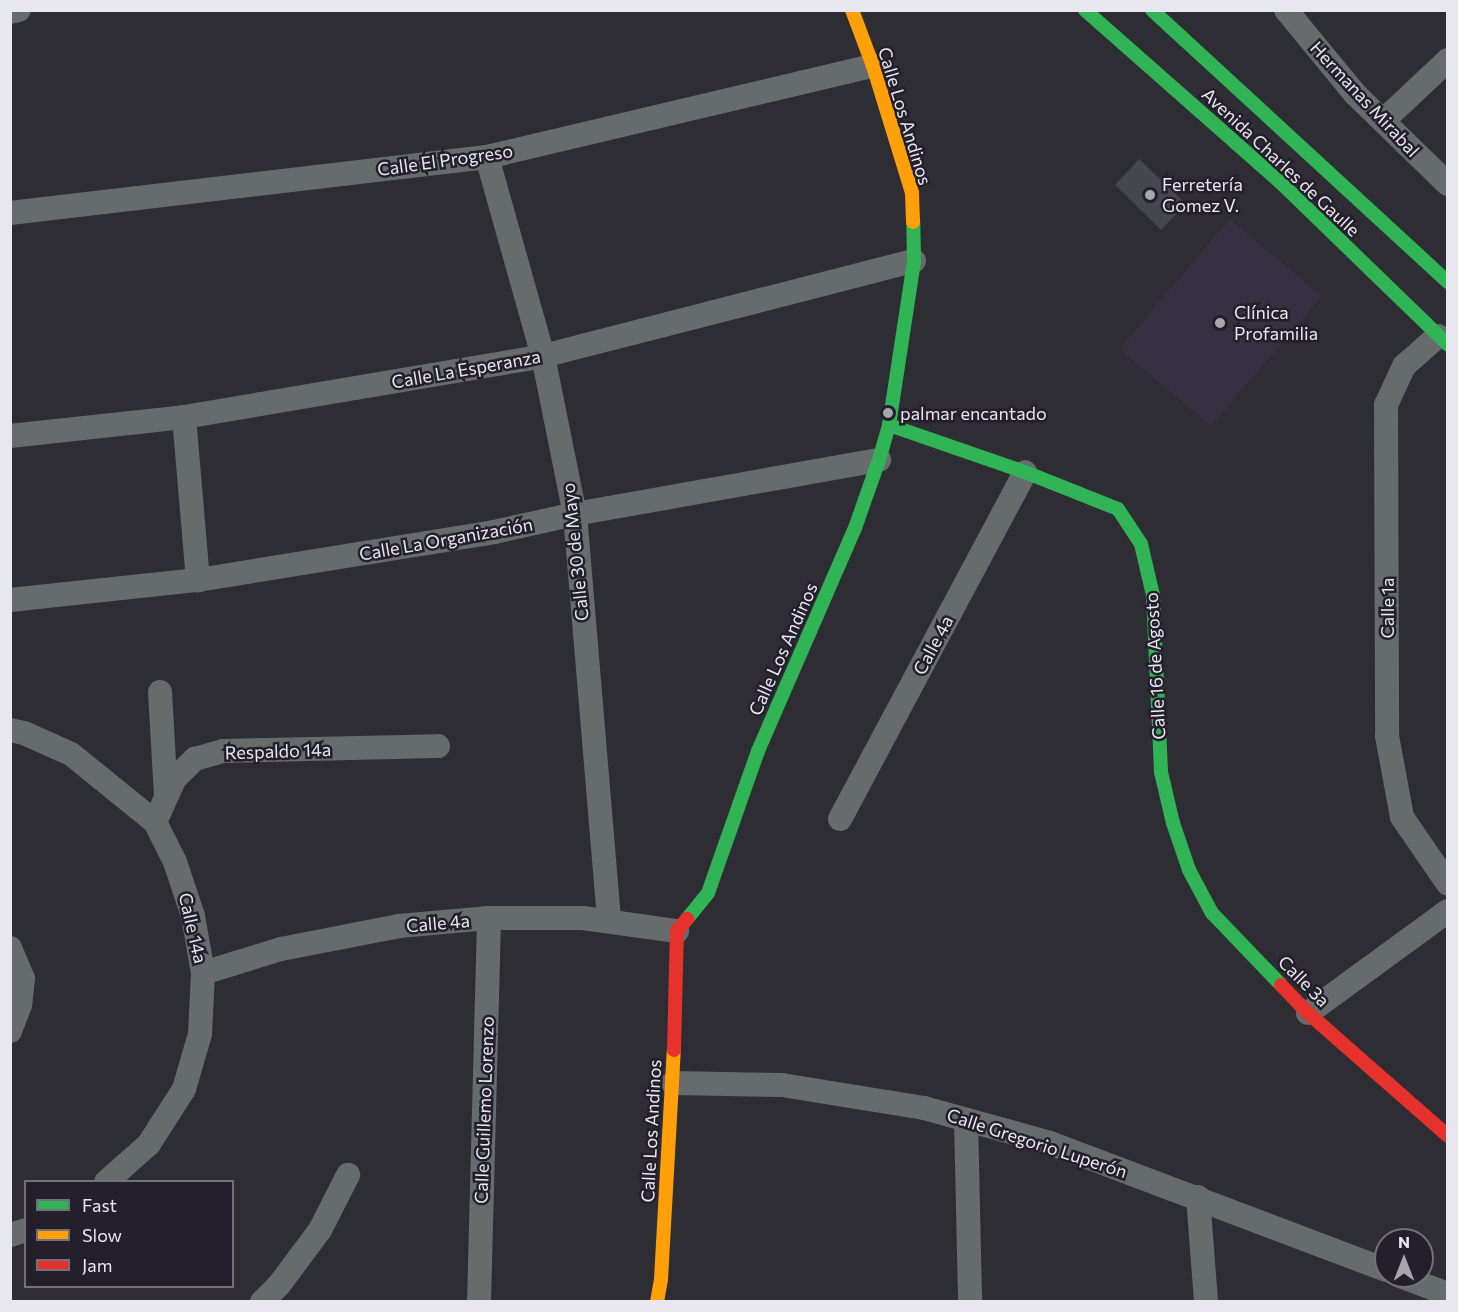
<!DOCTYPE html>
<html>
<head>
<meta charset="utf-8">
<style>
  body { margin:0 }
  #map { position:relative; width:1458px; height:1312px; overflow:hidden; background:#2e2d33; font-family:Commissioner,sans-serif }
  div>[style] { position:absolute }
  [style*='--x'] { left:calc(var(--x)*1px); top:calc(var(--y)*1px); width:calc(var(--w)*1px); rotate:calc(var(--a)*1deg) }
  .built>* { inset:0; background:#353142 }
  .building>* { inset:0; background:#46464e }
  .street>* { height:24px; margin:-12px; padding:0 12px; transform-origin:12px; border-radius:12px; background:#666c6c }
  .fast>* { height:14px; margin:-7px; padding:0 7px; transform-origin:7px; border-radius:7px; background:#30b455 }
  .slow>* { height:14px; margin:-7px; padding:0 7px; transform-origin:7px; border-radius:7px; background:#ff9f0a }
  .jam>* { height:14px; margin:-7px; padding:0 7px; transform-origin:7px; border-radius:7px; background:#e5322d }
  .dots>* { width:16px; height:16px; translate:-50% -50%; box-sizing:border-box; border:3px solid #23202c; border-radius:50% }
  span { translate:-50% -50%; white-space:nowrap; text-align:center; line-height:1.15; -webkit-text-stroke:5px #23202c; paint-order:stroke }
  .street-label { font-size:18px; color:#e8e7ef }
  .poi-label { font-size:18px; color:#e8e7ef }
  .left { translate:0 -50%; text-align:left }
  .frame { position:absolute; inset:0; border:12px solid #e8e7ef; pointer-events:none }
  .legend { position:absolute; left:24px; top:1180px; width:210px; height:108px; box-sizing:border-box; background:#23202c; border:2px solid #72707a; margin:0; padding:8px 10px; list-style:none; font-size:18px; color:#e8e7ef }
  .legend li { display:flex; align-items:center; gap:12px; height:30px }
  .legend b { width:30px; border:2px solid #72707a }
  .north { position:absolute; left:1374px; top:1228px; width:60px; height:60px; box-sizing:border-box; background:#23202c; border:2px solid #72707a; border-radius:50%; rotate:0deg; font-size:16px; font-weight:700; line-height:24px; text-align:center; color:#e8e7ef }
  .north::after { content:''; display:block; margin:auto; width:21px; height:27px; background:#a7a6ad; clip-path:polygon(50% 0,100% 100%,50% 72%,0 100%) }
</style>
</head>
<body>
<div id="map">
  <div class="built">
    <i style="clip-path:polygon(1230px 219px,1322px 296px,1211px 426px,1119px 349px)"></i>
  </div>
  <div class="building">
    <i style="clip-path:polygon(1139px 159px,1186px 204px,1161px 230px,1115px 185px)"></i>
  </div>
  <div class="street">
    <i style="--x:1286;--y:10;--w:109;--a:50.6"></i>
    <i style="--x:1355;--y:94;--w:129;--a:44.1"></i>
    <i style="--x:10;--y:12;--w:9;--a:-13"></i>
    <i style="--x:1383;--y:121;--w:89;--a:-43.2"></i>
    <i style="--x:487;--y:157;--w:207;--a:74.3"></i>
    <i style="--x:543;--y:356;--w:161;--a:78.6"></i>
    <i style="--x:575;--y:514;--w:408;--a:85.2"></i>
    <i style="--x:10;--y:213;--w:480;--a:-6.7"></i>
    <i style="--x:487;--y:157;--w:397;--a:-13.3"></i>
    <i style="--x:1438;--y:336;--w:45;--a:138.6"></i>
    <i style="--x:1404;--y:366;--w:43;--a:114.8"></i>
    <i style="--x:1386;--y:405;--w:331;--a:89.8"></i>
    <i style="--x:1387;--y:736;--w:82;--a:79.5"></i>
    <i style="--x:1402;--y:817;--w:81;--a:55.5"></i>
    <i style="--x:184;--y:417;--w:164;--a:85.1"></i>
    <i style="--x:10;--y:436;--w:175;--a:-6.2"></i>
    <i style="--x:184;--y:417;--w:364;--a:-9.6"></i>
    <i style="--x:543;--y:356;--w:383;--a:-14.4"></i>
    <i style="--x:10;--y:600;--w:189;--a:-6.1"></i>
    <i style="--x:198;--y:580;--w:300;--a:-9.2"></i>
    <i style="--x:494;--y:532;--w:83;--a:-12.5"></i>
    <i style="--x:575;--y:514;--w:309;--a:-10.1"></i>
    <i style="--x:160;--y:692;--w:105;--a:86.7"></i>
    <i style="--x:10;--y:730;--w:14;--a:12"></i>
    <i style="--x:24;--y:733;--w:51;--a:24.1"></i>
    <i style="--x:71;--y:754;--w:108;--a:39"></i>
    <i style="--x:155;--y:822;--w:45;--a:63.4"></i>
    <i style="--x:175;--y:862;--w:57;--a:71.6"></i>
    <i style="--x:193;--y:916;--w:58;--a:80"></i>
    <i style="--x:203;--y:973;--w:61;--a:92.8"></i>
    <i style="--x:200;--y:1034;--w:57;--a:106.2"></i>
    <i style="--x:184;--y:1089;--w:65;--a:122.5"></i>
    <i style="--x:149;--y:1144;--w:57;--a:138.5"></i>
    <i style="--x:840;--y:819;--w:393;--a:-61.9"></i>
    <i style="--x:155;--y:822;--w:48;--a:-65.6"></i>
    <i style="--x:175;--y:778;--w:28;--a:-44"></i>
    <i style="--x:195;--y:759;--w:29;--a:-16"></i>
    <i style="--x:223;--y:751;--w:215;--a:-1.3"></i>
    <i style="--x:10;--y:948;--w:33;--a:67"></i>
    <i style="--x:23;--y:978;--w:27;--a:96"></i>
    <i style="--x:20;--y:1005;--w:28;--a:111"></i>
    <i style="--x:203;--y:973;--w:82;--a:-17.1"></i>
    <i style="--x:281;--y:949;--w:120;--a:-11"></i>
    <i style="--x:399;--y:926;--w:90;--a:-5.1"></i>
    <i style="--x:489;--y:918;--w:94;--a:0"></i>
    <i style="--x:583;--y:918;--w:95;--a:7.9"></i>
    <i style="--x:1308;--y:1013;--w:173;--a:-36.1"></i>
    <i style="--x:673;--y:1083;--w:109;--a:1.1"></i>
    <i style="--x:782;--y:1085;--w:144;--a:9.2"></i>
    <i style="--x:924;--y:1108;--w:131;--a:15.5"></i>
    <i style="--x:1050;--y:1143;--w:359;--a:20.7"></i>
    <i style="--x:966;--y:1120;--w:182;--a:88.7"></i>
    <i style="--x:1198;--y:1197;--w:105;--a:85.6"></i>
    <i style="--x:10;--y:1235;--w:17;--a:-17"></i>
    <i style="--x:1400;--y:1276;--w:51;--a:20.6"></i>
    <i style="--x:262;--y:1302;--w:24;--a:-45"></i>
    <i style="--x:279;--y:1285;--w:69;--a:-53.3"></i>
    <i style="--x:320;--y:1230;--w:62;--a:-63"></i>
    <i style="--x:479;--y:1302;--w:384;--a:-88.5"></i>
  </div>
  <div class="fast">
    <i style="--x:1085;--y:10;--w:260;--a:41.4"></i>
    <i style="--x:1280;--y:182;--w:234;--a:44.1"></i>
    <i style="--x:1152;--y:10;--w:402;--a:42.6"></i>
    <i style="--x:889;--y:425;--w:144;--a:19.1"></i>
    <i style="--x:1025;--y:472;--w:100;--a:21.7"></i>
    <i style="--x:1118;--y:509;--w:42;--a:56.7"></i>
    <i style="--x:1141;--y:544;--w:52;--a:76.8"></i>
    <i style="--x:1153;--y:595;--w:177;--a:87.4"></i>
    <i style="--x:1161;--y:772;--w:52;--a:76.8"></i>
    <i style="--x:1173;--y:823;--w:50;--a:71.2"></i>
    <i style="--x:1189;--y:870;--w:49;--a:61.9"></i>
    <i style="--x:1212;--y:913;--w:100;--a:46.2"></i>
    <i style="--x:687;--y:919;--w:33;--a:-51"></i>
    <i style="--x:708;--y:893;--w:151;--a:-70.6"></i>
    <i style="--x:758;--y:751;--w:243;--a:-66.5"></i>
    <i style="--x:855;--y:528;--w:72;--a:-70.6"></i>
    <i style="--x:879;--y:460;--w:36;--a:-74"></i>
    <i style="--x:889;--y:425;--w:166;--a:-81.3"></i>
    <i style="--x:914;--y:261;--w:39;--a:-91"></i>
  </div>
  <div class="slow">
    <i style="--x:852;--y:10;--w:60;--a:69.4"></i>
    <i style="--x:873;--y:66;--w:133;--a:72.9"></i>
    <i style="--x:912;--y:193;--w:29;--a:88"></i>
    <i style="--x:657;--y:1302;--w:23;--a:-80"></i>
    <i style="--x:661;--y:1279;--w:229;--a:-86.8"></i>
  </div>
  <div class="jam">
    <i style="--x:1281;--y:985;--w:39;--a:46"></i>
    <i style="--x:1308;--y:1013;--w:186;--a:41.3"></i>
    <i style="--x:674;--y:1050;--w:119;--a:-88.6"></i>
    <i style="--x:677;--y:931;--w:16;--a:-50"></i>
  </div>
  <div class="dots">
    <i style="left:1150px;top:195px;background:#a7a6ad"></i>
    <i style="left:1220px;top:323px;background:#a7a6ad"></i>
    <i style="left:888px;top:413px;background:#a7a6ad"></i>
  </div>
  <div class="street-label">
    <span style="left:1365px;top:99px;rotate:47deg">Hermanas Mirabal</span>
    <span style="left:905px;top:116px;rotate:73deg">Calle Los Andinos</span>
    <span style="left:445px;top:160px;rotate:-8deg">Calle El Progreso</span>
    <span style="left:1281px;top:162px;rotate:43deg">Avenida Charles de Gaulle</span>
    <span style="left:466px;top:369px;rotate:-10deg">Calle La Esperanza</span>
    <span style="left:446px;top:539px;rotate:-10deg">Calle La Organización</span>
    <span style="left:575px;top:552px;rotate:-96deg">Calle 30 de Mayo</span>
    <span style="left:1387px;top:608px;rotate:-90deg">Calle 1a</span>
    <span style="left:933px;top:645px;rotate:-62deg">Calle 4a</span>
    <span style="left:783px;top:649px;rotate:-66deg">Calle Los Andinos</span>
    <span style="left:1155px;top:666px;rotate:-93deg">Calle 16 de Agosto</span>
    <span style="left:278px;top:751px;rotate:-2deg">Respaldo 14a</span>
    <span style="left:438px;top:923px;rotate:-5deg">Calle 4a</span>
    <span style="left:193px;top:928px;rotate:77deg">Calle 14a</span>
    <span style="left:1304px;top:981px;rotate:45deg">Calle 3a</span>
    <span style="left:484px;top:1110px;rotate:-88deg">Calle Guillemo Lorenzo</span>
    <span style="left:651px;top:1131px;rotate:-87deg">Calle Los Andinos</span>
    <span style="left:1037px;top:1143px;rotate:18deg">Calle Gregorio Luperón</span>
  </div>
  <div class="poi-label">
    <span class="left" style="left:1162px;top:195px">Ferretería<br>Gomez V.</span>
    <span class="left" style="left:1234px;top:323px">Clínica<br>Profamilia</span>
    <span class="left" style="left:900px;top:413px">palmar encantado</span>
  </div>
  <div class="frame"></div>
  <ul class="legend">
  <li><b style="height:8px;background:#30b455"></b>Fast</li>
  <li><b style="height:8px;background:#ff9f0a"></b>Slow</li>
  <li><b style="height:8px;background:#e5322d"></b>Jam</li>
  </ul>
  <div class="north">N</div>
</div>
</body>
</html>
